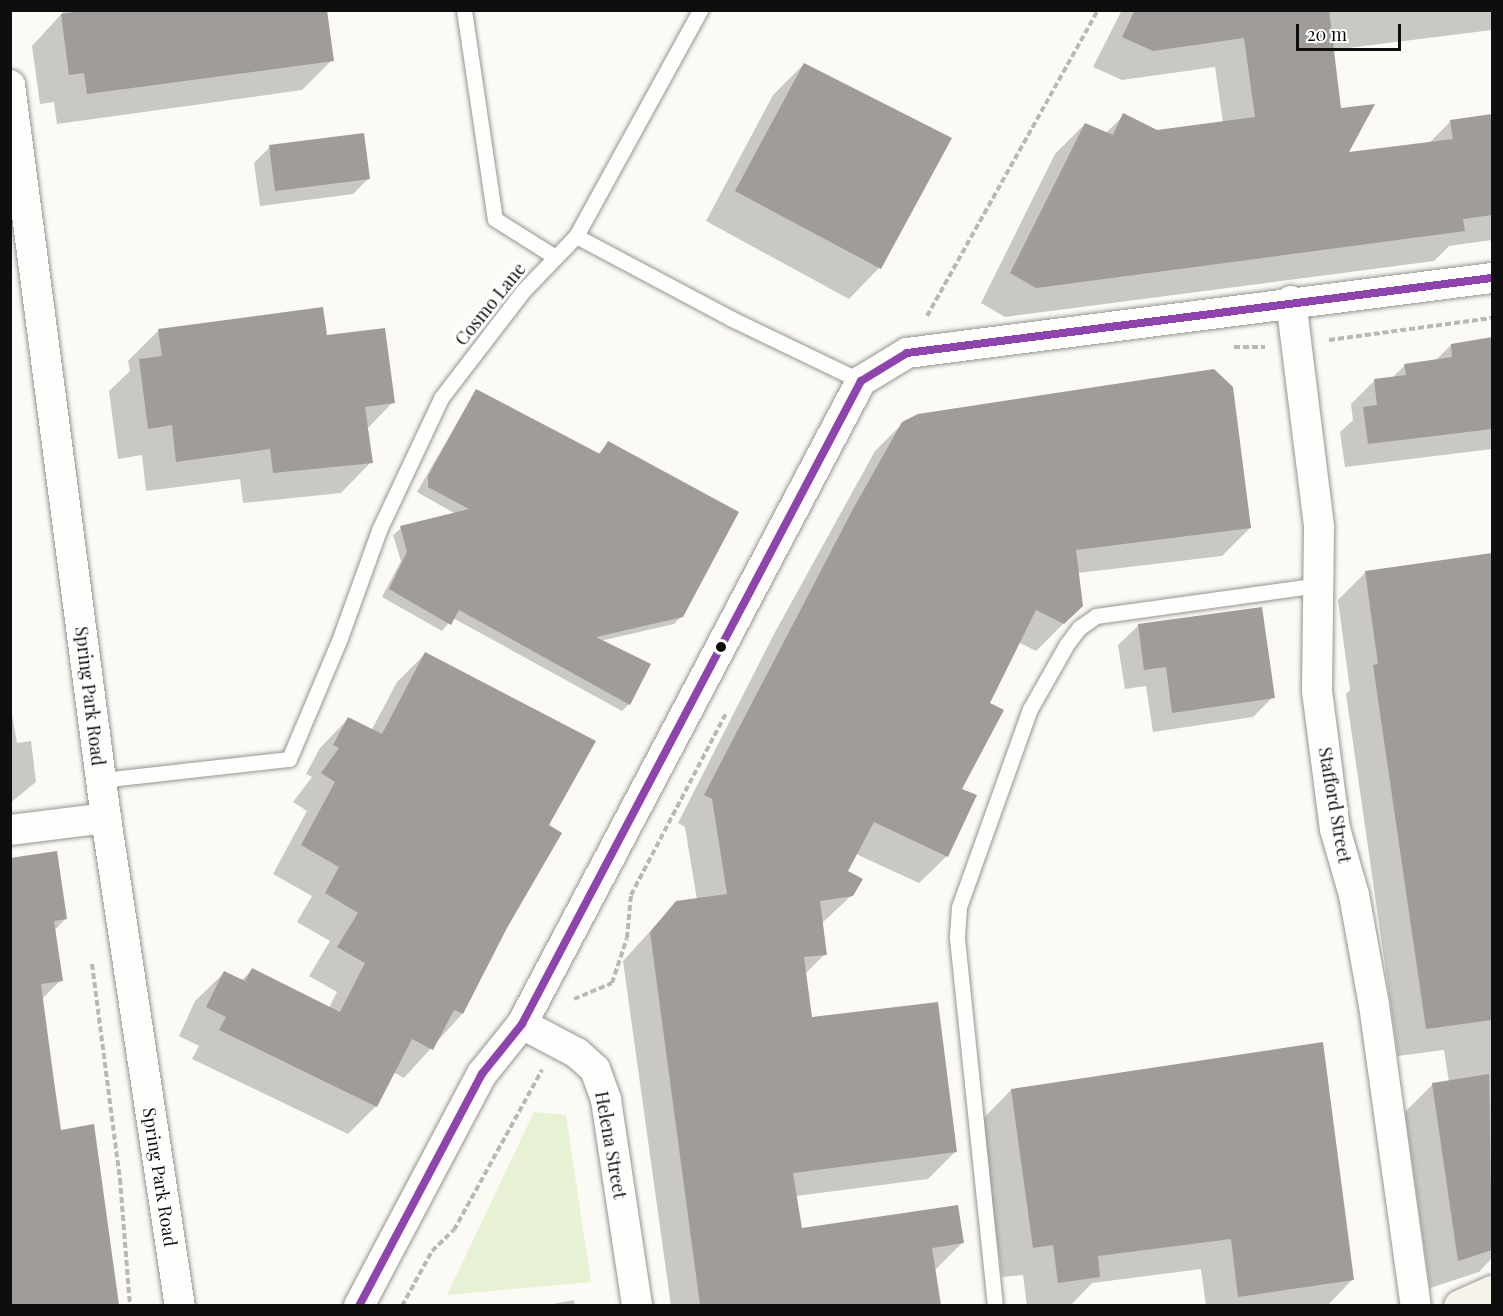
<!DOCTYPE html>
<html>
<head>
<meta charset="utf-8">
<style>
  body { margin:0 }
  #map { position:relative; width:1503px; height:1316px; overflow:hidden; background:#fcfaf4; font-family:"Playfair Display",serif }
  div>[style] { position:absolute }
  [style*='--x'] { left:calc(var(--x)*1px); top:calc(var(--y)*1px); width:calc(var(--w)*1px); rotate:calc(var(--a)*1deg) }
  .green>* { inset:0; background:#e7f1d4 }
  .shadow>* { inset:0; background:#0003 }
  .building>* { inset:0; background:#9f9c99 }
  .path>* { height:4px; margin-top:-2px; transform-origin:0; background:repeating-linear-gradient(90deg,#b8b8b7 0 6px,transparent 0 9px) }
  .roads { filter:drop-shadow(0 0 2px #959492) drop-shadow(0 0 2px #959492) }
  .lane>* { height:15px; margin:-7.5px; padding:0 7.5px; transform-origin:7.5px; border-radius:7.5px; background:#fffefd }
  .street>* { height:30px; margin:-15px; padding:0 15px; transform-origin:15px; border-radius:15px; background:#fffefd }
  .secondary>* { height:33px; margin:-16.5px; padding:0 16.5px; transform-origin:16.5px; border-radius:16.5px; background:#f5f3ea }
  .bus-1>* { height:8px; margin:-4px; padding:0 4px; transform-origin:4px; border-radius:4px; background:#8e44ad }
  .dots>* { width:16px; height:16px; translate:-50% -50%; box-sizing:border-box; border:3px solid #fff; border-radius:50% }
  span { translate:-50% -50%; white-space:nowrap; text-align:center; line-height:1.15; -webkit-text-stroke:6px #fff; paint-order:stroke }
  .street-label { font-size:18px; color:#0e0e0e }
  .frame { position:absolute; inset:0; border:12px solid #0e0e0e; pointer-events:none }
  .scale { position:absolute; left:1296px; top:24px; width:105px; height:27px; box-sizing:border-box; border:3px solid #0e0e0e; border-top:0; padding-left:8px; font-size:18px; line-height:21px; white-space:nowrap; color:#0e0e0e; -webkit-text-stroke:4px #fff; paint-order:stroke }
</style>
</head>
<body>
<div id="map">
  <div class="green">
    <i style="clip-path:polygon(534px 1112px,566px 1115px,591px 1282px,447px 1295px)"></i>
  </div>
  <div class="shadow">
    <i style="clip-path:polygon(65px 10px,326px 10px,332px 60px,302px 90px,57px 124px,54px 102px,40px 104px,32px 46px)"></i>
    <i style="clip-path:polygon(1122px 10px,1492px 10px,1492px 30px,1332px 50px,1347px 154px,1429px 143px,1451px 121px,1492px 115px,1492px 240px,1449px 246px,1434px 261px,1005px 317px,981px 303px,1055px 154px,1085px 124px,1106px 133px,1124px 115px,1157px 132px,1223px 123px,1215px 67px,1122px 80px,1093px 67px)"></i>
    <i style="clip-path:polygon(804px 64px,879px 268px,849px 299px,706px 221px,773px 95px)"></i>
    <i style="clip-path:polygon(270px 147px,369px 178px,353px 194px,260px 206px,254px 163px)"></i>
    <i style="clip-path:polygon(159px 330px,393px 402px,367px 429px,371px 462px,341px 493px,243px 503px,240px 479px,146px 491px,142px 455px,118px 459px,109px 391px,130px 371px,128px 361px)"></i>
    <i style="clip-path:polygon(1492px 339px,1492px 449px,1345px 467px,1340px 432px,1353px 420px,1351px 404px,1374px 381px,1391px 379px,1405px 365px,1436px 360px,1451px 345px)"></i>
    <i style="clip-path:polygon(476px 390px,598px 454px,608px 443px,682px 616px,674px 624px,600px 641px,629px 704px,622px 711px,453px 618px,442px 631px,382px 597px,401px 561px,393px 535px,401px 528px,456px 514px,417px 492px)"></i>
    <i style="clip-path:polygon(903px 423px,1250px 528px,1222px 556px,1078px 573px,1082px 605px,1036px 651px,1018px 642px,988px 703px,960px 789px,947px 856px,919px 883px,856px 854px,846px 872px,852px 895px,821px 924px,825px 954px,805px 974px,811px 1019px,955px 1152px,928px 1179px,796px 1196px,801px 1230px,962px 1243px,934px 1271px,939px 1306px,671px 1306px,623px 961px,676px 903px,697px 900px,685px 827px,678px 823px,774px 634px,875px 451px)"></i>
    <i style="clip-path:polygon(1492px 554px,1492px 1258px,1479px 1272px,1430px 1288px,1405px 1112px,1433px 1084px,1449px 1082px,1444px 1050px,1398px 1056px,1346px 694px,1350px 690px,1338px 600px,1366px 572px)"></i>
    <i style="clip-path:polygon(1139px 625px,1273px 697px,1253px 717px,1153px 732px,1146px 686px,1125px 689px,1118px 645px)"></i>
    <i style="clip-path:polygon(425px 654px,547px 826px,505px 927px,462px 1014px,404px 1078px,393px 1072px,376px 1106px,348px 1134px,192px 1059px,199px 1046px,179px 1036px,195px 1001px,224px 973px,241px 981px,252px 970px,329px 1008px,337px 992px,309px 976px,330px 941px,297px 922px,312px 896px,273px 874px,307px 811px,293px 802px,312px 777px,306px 774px,320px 748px,348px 719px,371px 731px,397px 682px)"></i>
    <i style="clip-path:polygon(10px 704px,17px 743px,31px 741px,36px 782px,10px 803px)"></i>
    <i style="clip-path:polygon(10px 860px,66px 918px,54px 931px,61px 980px,41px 1000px,59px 1131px,92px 1126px,117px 1306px,10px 1306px)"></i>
    <i style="clip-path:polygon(1011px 1090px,1352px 1280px,1327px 1306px,1206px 1306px,1201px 1269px,1092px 1283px,1070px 1306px,1027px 1306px,1023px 1275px,1002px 1277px,981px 1121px)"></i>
    <i style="clip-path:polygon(574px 1300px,575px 1306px,542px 1306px)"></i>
  </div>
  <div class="building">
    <i style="clip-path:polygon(88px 10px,327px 10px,334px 61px,87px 94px,84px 73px,69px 75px,61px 14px)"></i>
    <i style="clip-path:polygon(1135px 10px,1329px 10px,1341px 108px,1375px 104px,1349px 152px,1453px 139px,1450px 120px,1492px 114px,1492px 215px,1463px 219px,1465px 231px,1036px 288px,1010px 273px,1085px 123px,1113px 135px,1123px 113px,1157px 130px,1255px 117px,1244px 38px,1153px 51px,1122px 37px)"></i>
    <i style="clip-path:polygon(804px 63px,952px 138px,881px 269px,735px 191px)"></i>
    <i style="clip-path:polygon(364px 133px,370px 179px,275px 191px,269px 145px)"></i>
    <i style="clip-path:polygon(323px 307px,327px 335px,385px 328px,395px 403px,365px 407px,373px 463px,273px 473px,270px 449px,176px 462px,172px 425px,148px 429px,139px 359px,162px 356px,158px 329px)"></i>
    <i style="clip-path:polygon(1492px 337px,1492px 429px,1368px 444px,1363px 407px,1377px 405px,1374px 379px,1406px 375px,1404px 364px,1452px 357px,1451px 344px)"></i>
    <i style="clip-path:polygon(1214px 369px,1233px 387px,1251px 528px,1076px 550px,1083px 606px,1064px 624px,1036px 610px,990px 703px,1004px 710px,962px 789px,977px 795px,948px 857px,874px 822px,848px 871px,863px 879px,853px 896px,820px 901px,827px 955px,804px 957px,812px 1017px,938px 1002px,957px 1152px,793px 1173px,802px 1228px,958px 1205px,964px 1243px,932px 1248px,941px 1305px,700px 1305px,650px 932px,676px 901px,727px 894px,712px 799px,704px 795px,852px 511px,902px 422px,918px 414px)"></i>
    <i style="clip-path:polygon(476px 389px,600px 454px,608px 441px,739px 512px,683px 617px,596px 637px,651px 664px,630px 705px,459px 610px,451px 625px,389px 589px,407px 552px,400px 526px,469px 509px,428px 487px,428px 476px)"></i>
    <i style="clip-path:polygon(1492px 553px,1492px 1020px,1426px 1029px,1373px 665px,1378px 664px,1365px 571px)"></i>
    <i style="clip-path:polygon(1262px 607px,1275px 698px,1172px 713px,1166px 667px,1144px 670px,1138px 624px)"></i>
    <i style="clip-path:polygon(425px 652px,596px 741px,549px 825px,562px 833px,507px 928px,463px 1014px,454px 1010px,433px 1050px,412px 1039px,377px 1107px,219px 1030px,226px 1017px,206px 1007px,224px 971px,245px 981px,252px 968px,340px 1012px,365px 963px,337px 947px,358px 913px,325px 893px,339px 867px,301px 845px,335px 782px,321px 773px,339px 748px,333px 745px,348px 717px,382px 734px)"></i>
    <i style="clip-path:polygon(57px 851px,67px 919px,54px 921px,63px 981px,41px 984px,54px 1081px,61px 1130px,94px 1124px,119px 1305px,10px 1305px,10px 858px)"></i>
    <i style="clip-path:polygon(1323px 1042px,1354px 1280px,1238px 1297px,1231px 1239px,1098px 1256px,1100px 1277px,1058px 1283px,1053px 1245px,1033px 1248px,1011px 1089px)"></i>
    <i style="clip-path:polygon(1489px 1074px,1492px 1250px,1458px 1261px,1432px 1083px)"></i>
  </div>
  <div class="path">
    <i style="--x:927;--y:316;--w:351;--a:-60.8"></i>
    <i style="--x:1329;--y:340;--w:164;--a:-7.7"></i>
    <i style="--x:1234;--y:347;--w:31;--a:0"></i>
    <i style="--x:92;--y:964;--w:217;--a:82.6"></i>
    <i style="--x:120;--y:1179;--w:127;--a:85.5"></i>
    <i style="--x:574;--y:999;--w:41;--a:-22.8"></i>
    <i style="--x:612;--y:983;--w:47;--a:-71.6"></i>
    <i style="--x:627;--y:938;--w:43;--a:-84.7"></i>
    <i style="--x:631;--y:895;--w:205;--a:-62.4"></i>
    <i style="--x:402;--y:1306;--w:63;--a:-61.4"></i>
    <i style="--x:432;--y:1251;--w:30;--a:-44"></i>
    <i style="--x:454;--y:1230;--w:183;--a:-61.2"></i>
  </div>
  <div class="roads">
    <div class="lane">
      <i style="--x:464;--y:10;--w:211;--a:81.6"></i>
      <i style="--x:495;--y:219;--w:71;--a:32.3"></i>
      <i style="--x:576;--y:236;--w:177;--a:28"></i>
      <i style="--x:732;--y:319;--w:143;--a:25.7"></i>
      <i style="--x:101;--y:780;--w:189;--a:-6.4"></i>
      <i style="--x:289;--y:759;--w:131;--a:-67.1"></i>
      <i style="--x:340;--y:638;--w:115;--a:-70.1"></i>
      <i style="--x:379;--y:530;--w:146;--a:-64.8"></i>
      <i style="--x:441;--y:398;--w:136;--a:-52.5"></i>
      <i style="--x:524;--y:290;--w:75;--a:-46.1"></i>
      <i style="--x:576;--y:236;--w:258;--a:-61.2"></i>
      <i style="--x:995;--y:1306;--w:372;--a:-95.9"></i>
      <i style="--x:957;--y:936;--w:29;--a:-86"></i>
      <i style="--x:959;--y:907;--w:210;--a:-70.3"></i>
      <i style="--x:1030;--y:709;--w:75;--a:-60.4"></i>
      <i style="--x:1067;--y:644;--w:20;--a:-53"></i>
      <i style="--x:1079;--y:628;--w:21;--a:-35"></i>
      <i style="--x:1096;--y:616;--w:224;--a:-7.9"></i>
    </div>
    <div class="street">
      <i style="--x:10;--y:85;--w:739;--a:82.54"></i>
      <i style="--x:106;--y:818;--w:494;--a:81.4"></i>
      <i style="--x:1291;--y:301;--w:228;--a:82.9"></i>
      <i style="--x:1319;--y:527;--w:164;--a:90.7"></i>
      <i style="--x:1317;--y:691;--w:139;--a:82.6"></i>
      <i style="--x:1335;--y:829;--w:69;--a:73.9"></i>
      <i style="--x:1354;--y:895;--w:112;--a:79.7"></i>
      <i style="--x:1374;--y:1005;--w:304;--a:82.1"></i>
      <i style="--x:10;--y:830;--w:97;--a:-7.1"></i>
      <i style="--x:522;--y:1024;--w:62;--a:27.8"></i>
      <i style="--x:577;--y:1053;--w:24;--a:42"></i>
      <i style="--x:595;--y:1069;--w:33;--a:70"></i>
      <i style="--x:606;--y:1100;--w:208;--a:81.4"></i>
      <i style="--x:359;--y:1306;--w:263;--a:-62.1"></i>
      <i style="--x:482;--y:1074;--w:64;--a:-51.3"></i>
      <i style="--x:522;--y:1024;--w:727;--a:-62.2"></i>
      <i style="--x:861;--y:381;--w:54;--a:-31.3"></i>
      <i style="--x:907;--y:353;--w:590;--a:-7.31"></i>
    </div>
    <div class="secondary">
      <i style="--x:1460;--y:1306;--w:35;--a:-24"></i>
    </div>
  </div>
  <div class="bus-1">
    <i style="--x:359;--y:1306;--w:263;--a:-62.1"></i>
    <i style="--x:482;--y:1074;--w:64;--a:-51.3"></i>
    <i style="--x:522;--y:1024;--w:727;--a:-62.2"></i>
    <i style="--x:861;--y:381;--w:54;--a:-31.3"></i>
    <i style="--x:907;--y:353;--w:590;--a:-7.31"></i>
  </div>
  <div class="dots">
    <i style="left:721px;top:647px;background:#0e0e0e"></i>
  </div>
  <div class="street-label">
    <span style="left:490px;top:304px;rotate:-51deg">Cosmo Lane</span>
    <span style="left:90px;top:696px;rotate:83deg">Spring Park Road</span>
    <span style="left:1335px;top:805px;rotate:80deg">Stafford Street</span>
    <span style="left:611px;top:1145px;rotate:80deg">Helena Street</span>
    <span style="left:160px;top:1177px;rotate:81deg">Spring Park Road</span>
  </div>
  <div class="frame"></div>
  <div class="scale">20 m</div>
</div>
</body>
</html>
